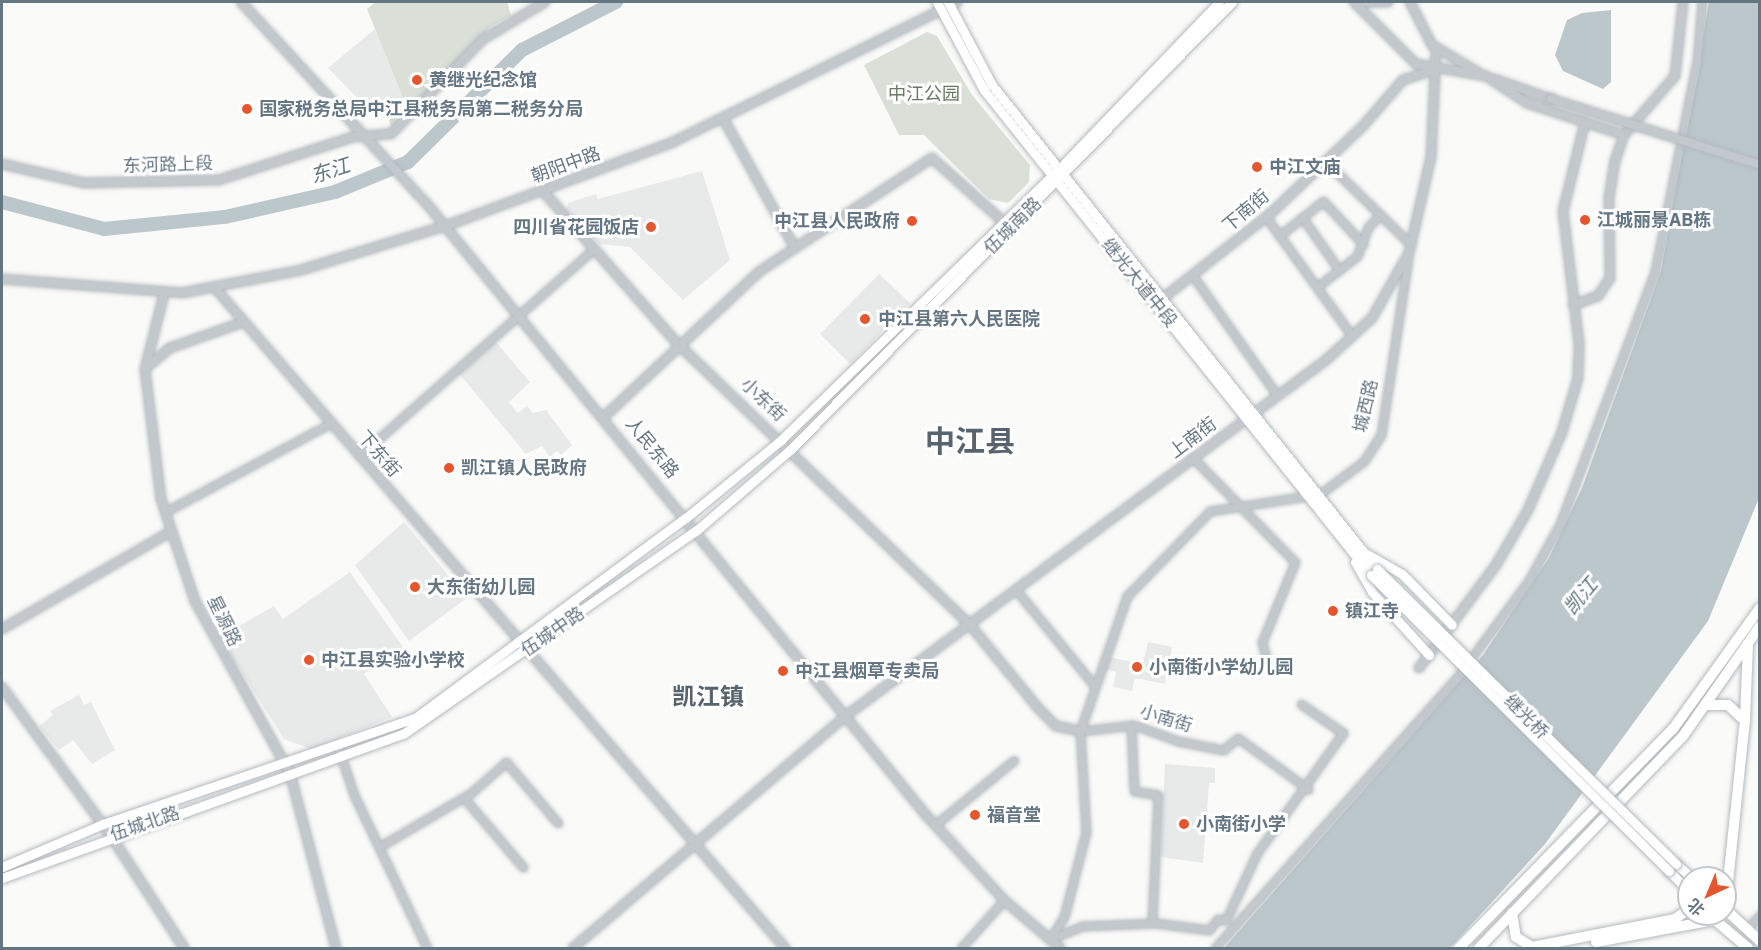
<!DOCTYPE html>
<html>
<head>
<meta charset="utf-8">
<style>
  body { margin:0 }
  #map { position:relative; width:1761px; height:950px; overflow:hidden; background:#fafaf8; font-family:"IBM Plex Sans","Noto Sans SC",sans-serif }
  div>[style] { position:absolute }
  [style*='--x'] { left:calc(var(--x)*1px); top:calc(var(--y)*1px); width:calc(var(--w)*1px); rotate:calc(var(--a)*1deg) }
  .built>* { inset:0; background:#e8e9e9 }
  .green>* { inset:0; background:#dadfd7 }
  .water>* { inset:0; background:#bbc7cb }
  .river>* { height:14px; margin:-7px; padding:0 7px; transform-origin:7px; border-radius:7px; background:#bbc7cb }
  .roads { filter:drop-shadow(0 0 2px #b3babf) drop-shadow(0 0 2px #b3babf) }
  .minor>* { height:7px; margin:-3.5px; padding:0 3.5px; transform-origin:3.5px; border-radius:3.5px; background:#c3c8cc }
  .tertiary>* { height:8px; margin:-4px; padding:0 4px; transform-origin:4px; border-radius:4px; background:#c3c8cc }
  .secondary>* { height:9px; margin:-4.5px; padding:0 4.5px; transform-origin:4.5px; border-radius:4.5px; background:#fff }
  .primary>* { height:10px; margin:-5px; padding:0 5px; transform-origin:5px; border-radius:5px; background:#fff }
  .bridges { filter:drop-shadow(0 0 2px #b3babf) drop-shadow(0 0 2px #b3babf) }
  .tertiary-bridge>* { height:8px; margin:-4px; padding:0 4px; transform-origin:4px; border-radius:4px; background:#c3c8cc }
  .secondary-bridge>* { height:9px; margin:-4.5px; padding:0 4.5px; transform-origin:4.5px; border-radius:4.5px; background:#fff }
  .dots>* { width:16px; height:16px; translate:-50% -50%; box-sizing:border-box; border:3px solid #fff; border-radius:50% }
  span { translate:-50% -50%; white-space:nowrap; text-align:center; line-height:1.15; -webkit-text-stroke:6px #fff; paint-order:stroke }
  .poi-label { font-size:18px; color:#657683; font-weight:700 }
  .left { translate:0 -50%; text-align:left }
  .right { translate:-100% -50%; text-align:right }
  .park-label { font-size:18px; color:#687a64 }
  .street-label { font-size:18px; color:#657683 }
  .water-label { font-size:20px; color:#60757c; font-style:italic }
  .district-label { font-size:24px; color:#57646e; font-weight:700 }
  .town-label { font-size:30px; color:#57646e; font-weight:700 }
  .frame { position:absolute; inset:0; border:3px solid #657683; pointer-events:none }
  .north { position:absolute; left:1677px; top:866px; width:60px; height:60px; box-sizing:border-box; background:#fff; border:2px solid #c1c8cd; border-radius:50%; rotate:224deg; font-size:16px; font-weight:700; line-height:24px; text-align:center; color:#657683 }
  .north::after { content:''; display:block; margin:auto; width:21px; height:27px; background:#e4572e; clip-path:polygon(50% 0,100% 100%,50% 72%,0 100%) }
</style>
</head>
<body>
<div id="map">
  <div class="built">
    <i style="clip-path:polygon(375px 29px,403px 98px,401px 107px,387px 114px,367px 108px,328px 68px)"></i>
    <i style="clip-path:polygon(702px 171px,730px 260px,683px 300px,630px 247px,599px 244px,567px 209px,568px 203px,596px 194px,598px 199px)"></i>
    <i style="clip-path:polygon(879px 274px,910px 303px,850px 364px,820px 334px)"></i>
    <i style="clip-path:polygon(495px 341px,530px 382px,509px 402px,518px 413px,527px 406px,533px 413px,546px 410px,572px 445px,561px 455px,557px 451px,550px 457px,542px 446px,526px 454px,457px 371px)"></i>
    <i style="clip-path:polygon(404px 522px,467px 598px,409px 641px,355px 565px)"></i>
    <i style="clip-path:polygon(350px 572px,403px 647px,364px 674px,392px 717px,311px 749px,284px 739px,220px 637px,274px 606px,283px 619px)"></i>
    <i style="clip-path:polygon(1148px 642px,1172px 647px,1165px 684px,1135px 678px,1132px 691px,1113px 687px,1116px 672px,1105px 669px,1108px 657px,1143px 664px)"></i>
    <i style="clip-path:polygon(79px 695px,84px 705px,91px 702px,115px 750px,92px 764px,73px 740px,59px 750px,39px 726px,53px 715px,50px 711px)"></i>
    <i style="clip-path:polygon(1165px 764px,1215px 768px,1215px 783px,1209px 783px,1203px 863px,1161px 857px)"></i>
  </div>
  <div class="green">
    <i style="clip-path:polygon(376px 2px,507px 2px,511px 15px,490px 27px,392px 128px,389px 120px,403px 98px,367px 9px)"></i>
    <i style="clip-path:polygon(927px 32px,937px 36px,972px 95px,1030px 165px,1029px 182px,1008px 203px,989px 199px,924px 135px,899px 135px,864px 65px)"></i>
  </div>
  <div class="water">
    <i style="clip-path:polygon(1709px 2px,1759px 2px,1759px 498px,1708px 621px,1545px 844px,1450px 948px,1224px 948px,1483px 655px,1549px 558px,1582px 488px,1661px 271px)"></i>
    <i style="clip-path:polygon(1611px 10px,1611px 82px,1603px 89px,1563px 71px,1555px 55px,1567px 20px,1582px 13px)"></i>
  </div>
  <div class="river">
    <i style="--x:2;--y:202;--w:106;--a:14.8"></i>
    <i style="--x:104;--y:229;--w:122;--a:-5.7"></i>
    <i style="--x:225;--y:217;--w:113;--a:-12.8"></i>
    <i style="--x:335;--y:192;--w:79;--a:-22.3"></i>
    <i style="--x:408;--y:162;--w:160;--a:-44.5"></i>
    <i style="--x:522;--y:50;--w:106;--a:-27.1"></i>
  </div>
  <div class="roads">
    <div class="minor">
      <i style="--x:1325;--y:161;--w:120;--a:44.3"></i>
      <i style="--x:1266;--y:217;--w:147;--a:54.1"></i>
      <i style="--x:1302;--y:217;--w:65;--a:55.1"></i>
      <i style="--x:1279;--y:236;--w:56;--a:-38.5"></i>
      <i style="--x:1323;--y:201;--w:59;--a:47.1"></i>
      <i style="--x:1193;--y:276;--w:146;--a:54.8"></i>
      <i style="--x:1317;--y:287;--w:51;--a:-37.8"></i>
      <i style="--x:1357;--y:256;--w:31;--a:-69"></i>
      <i style="--x:1368;--y:227;--w:17;--a:-45"></i>
      <i style="--x:359;--y:456;--w:313;--a:-41.4"></i>
      <i style="--x:1194;--y:459;--w:144;--a:45.6"></i>
      <i style="--x:1295;--y:562;--w:87;--a:112.4"></i>
      <i style="--x:1262;--y:642;--w:25;--a:76"></i>
      <i style="--x:165;--y:512;--w:188;--a:-28.2"></i>
      <i style="--x:1016;--y:590;--w:122;--a:50.7"></i>
      <i style="--x:1131;--y:725;--w:66;--a:87.4"></i>
      <i style="--x:1134;--y:791;--w:24;--a:9"></i>
      <i style="--x:1158;--y:795;--w:128;--a:92.7"></i>
      <i style="--x:1080;--y:731;--w:54;--a:-6.3"></i>
      <i style="--x:1134;--y:725;--w:47;--a:20"></i>
      <i style="--x:1178;--y:741;--w:46;--a:11.3"></i>
      <i style="--x:1223;--y:750;--w:19;--a:-39"></i>
      <i style="--x:1238;--y:738;--w:87;--a:36.1"></i>
      <i style="--x:338;--y:747;--w:51;--a:71.6"></i>
      <i style="--x:354;--y:795;--w:170;--a:64.5"></i>
      <i style="--x:464;--y:798;--w:91;--a:49.5"></i>
      <i style="--x:935;--y:825;--w:102;--a:-39.4"></i>
      <i style="--x:379;--y:847;--w:107;--a:-30.4"></i>
      <i style="--x:471;--y:793;--w:47;--a:-41.5"></i>
      <i style="--x:506;--y:762;--w:80;--a:49.6"></i>
      <i style="--x:1747;--y:929;--w:19;--a:-47"></i>
      <i style="--x:1050;--y:939;--w:26;--a:-58"></i>
      <i style="--x:1064;--y:917;--w:88;--a:-75.5"></i>
      <i style="--x:1086;--y:832;--w:101;--a:-93.4"></i>
      <i style="--x:1080;--y:731;--w:143;--a:-70.8"></i>
      <i style="--x:1127;--y:596;--w:119;--a:-45.7"></i>
      <i style="--x:1210;--y:511;--w:111;--a:-8.8"></i>
      <i style="--x:1320;--y:494;--w:55;--a:-36.9"></i>
      <i style="--x:1364;--y:461;--w:31;--a:-57"></i>
      <i style="--x:1381;--y:435;--w:179;--a:-81.3"></i>
      <i style="--x:1050;--y:939;--w:35;--a:-22"></i>
      <i style="--x:1082;--y:926;--w:74;--a:-2.3"></i>
      <i style="--x:1156;--y:923;--w:53;--a:7.5"></i>
      <i style="--x:1209;--y:930;--w:14;--a:-51"></i>
      <i style="--x:1218;--y:919;--w:8;--a:7"></i>
      <i style="--x:1226;--y:920;--w:74;--a:-65.2"></i>
      <i style="--x:1257;--y:853;--w:148;--a:-54.4"></i>
      <i style="--x:1343;--y:733;--w:51;--a:-145.4"></i>
      <i style="--x:961;--y:948;--w:64;--a:-48.1"></i>
      <i style="--x:1215;--y:948;--w:365;--a:-48.2"></i>
      <i style="--x:1458;--y:676;--w:119;--a:-53.5"></i>
      <i style="--x:1529;--y:580;--w:64;--a:-61"></i>
      <i style="--x:1560;--y:524;--w:270;--a:-69.4"></i>
      <i style="--x:1655;--y:271;--w:214;--a:-78.7"></i>
      <i style="--x:1697;--y:61;--w:59;--a:-85.2"></i>
    </div>
    <div class="tertiary">
      <i style="--x:241;--y:2;--w:275;--a:47.4"></i>
      <i style="--x:427;--y:204;--w:787;--a:50.77"></i>
      <i style="--x:925;--y:814;--w:117;--a:47.4"></i>
      <i style="--x:1004;--y:900;--w:74;--a:40.6"></i>
      <i style="--x:1354;--y:2;--w:88;--a:45"></i>
      <i style="--x:1416;--y:64;--w:71;--a:9.7"></i>
      <i style="--x:1486;--y:76;--w:49;--a:33.4"></i>
      <i style="--x:1527;--y:103;--w:102;--a:18.3"></i>
      <i style="--x:1356;--y:2;--w:32;--a:0"></i>
      <i style="--x:1410;--y:2;--w:48;--a:62.9"></i>
      <i style="--x:1432;--y:45;--w:55;--a:30.8"></i>
      <i style="--x:1494;--y:79;--w:60;--a:19.3"></i>
      <i style="--x:723;--y:118;--w:146;--a:61"></i>
      <i style="--x:2;--y:164;--w:84;--a:13"></i>
      <i style="--x:84;--y:183;--w:135;--a:-1.3"></i>
      <i style="--x:219;--y:180;--w:141;--a:-17.8"></i>
      <i style="--x:353;--y:137;--w:38;--a:-5"></i>
      <i style="--x:391;--y:134;--w:132;--a:-45.9"></i>
      <i style="--x:483;--y:39;--w:72;--a:-30.8"></i>
      <i style="--x:543;--y:191;--w:204;--a:48.6"></i>
      <i style="--x:678;--y:344;--w:405;--a:43.9"></i>
      <i style="--x:970;--y:625;--w:109;--a:50.6"></i>
      <i style="--x:1039;--y:709;--w:24;--a:45"></i>
      <i style="--x:1056;--y:726;--w:25;--a:12"></i>
      <i style="--x:2;--y:279;--w:181;--a:4.4"></i>
      <i style="--x:182;--y:293;--w:121;--a:-10.9"></i>
      <i style="--x:301;--y:270;--w:151;--a:-17"></i>
      <i style="--x:445;--y:226;--w:241;--a:-20.2"></i>
      <i style="--x:671;--y:143;--w:319;--a:-26.2"></i>
      <i style="--x:215;--y:288;--w:872;--a:49.18"></i>
      <i style="--x:164;--y:294;--w:77;--a:104.2"></i>
      <i style="--x:145;--y:369;--w:131;--a:83"></i>
      <i style="--x:161;--y:499;--w:108;--a:71.6"></i>
      <i style="--x:195;--y:601;--w:196;--a:61.1"></i>
      <i style="--x:290;--y:773;--w:181;--a:75.3"></i>
      <i style="--x:1157;--y:303;--w:142;--a:-38.2"></i>
      <i style="--x:1269;--y:215;--w:129;--a:-43.4"></i>
      <i style="--x:1363;--y:126;--w:61;--a:-49"></i>
      <i style="--x:1403;--y:80;--w:33;--a:-18"></i>
      <i style="--x:1573;--y:305;--w:27;--a:-20"></i>
      <i style="--x:1598;--y:296;--w:22;--a:-56"></i>
      <i style="--x:1610;--y:278;--w:80;--a:-90.7"></i>
      <i style="--x:1609;--y:198;--w:37;--a:-81"></i>
      <i style="--x:1615;--y:161;--w:28;--a:-71"></i>
      <i style="--x:1624;--y:135;--w:78;--a:-49.2"></i>
      <i style="--x:1675;--y:76;--w:74;--a:-83.8"></i>
      <i style="--x:146;--y:368;--w:31;--a:-40"></i>
      <i style="--x:170;--y:348;--w:78;--a:-19.4"></i>
      <i style="--x:605;--y:416;--w:212;--a:-43.1"></i>
      <i style="--x:760;--y:271;--w:206;--a:-33.3"></i>
      <i style="--x:932;--y:158;--w:102;--a:41.8"></i>
      <i style="--x:2;--y:629;--w:194;--a:-30"></i>
      <i style="--x:1419;--y:668;--w:129;--a:-53.2"></i>
      <i style="--x:1496;--y:565;--w:64;--a:-59.8"></i>
      <i style="--x:1528;--y:510;--w:85;--a:-66.4"></i>
      <i style="--x:1562;--y:432;--w:56;--a:-73.5"></i>
      <i style="--x:1578;--y:378;--w:35;--a:-88"></i>
      <i style="--x:1579;--y:343;--w:133;--a:-96.9"></i>
      <i style="--x:1563;--y:211;--w:92;--a:-76.1"></i>
      <i style="--x:2;--y:687;--w:185;--a:53.8"></i>
      <i style="--x:111;--y:836;--w:134;--a:56.9"></i>
      <i style="--x:573;--y:948;--w:360;--a:-40.4"></i>
      <i style="--x:847;--y:715;--w:596;--a:-36.54"></i>
      <i style="--x:1326;--y:360;--w:62;--a:-42.4"></i>
      <i style="--x:1372;--y:318;--w:75;--a:-60.4"></i>
      <i style="--x:1409;--y:253;--w:98;--a:-77.1"></i>
      <i style="--x:1431;--y:157;--w:108;--a:-87.3"></i>
    </div>
    <div class="secondary">
      <i style="--x:937;--y:2;--w:100;--a:61.9"></i>
      <i style="--x:984;--y:90;--w:620;--a:51.41"></i>
      <i style="--x:948;--y:2;--w:94;--a:62.1"></i>
      <i style="--x:992;--y:85;--w:618;--a:51.5"></i>
      <i style="--x:1363;--y:552;--w:45;--a:29.4"></i>
      <i style="--x:1402;--y:574;--w:71;--a:45.6"></i>
      <i style="--x:1355;--y:562;--w:34;--a:60"></i>
      <i style="--x:1372;--y:592;--w:85;--a:47.9"></i>
      <i style="--x:1676;--y:864;--w:21;--a:41"></i>
      <i style="--x:2;--y:867;--w:110;--a:-23.1"></i>
      <i style="--x:103;--y:824;--w:330;--a:-18.8"></i>
      <i style="--x:415;--y:718;--w:338;--a:-36.5"></i>
      <i style="--x:687;--y:517;--w:122;--a:-39.3"></i>
      <i style="--x:781;--y:440;--w:388;--a:-44.3"></i>
      <i style="--x:1059;--y:169;--w:231;--a:-46.2"></i>
      <i style="--x:1669;--y:871;--w:28;--a:45"></i>
      <i style="--x:2;--y:878;--w:426;--a:-19.8"></i>
      <i style="--x:403;--y:734;--w:358;--a:-34.8"></i>
      <i style="--x:697;--y:530;--w:124;--a:-40.8"></i>
      <i style="--x:791;--y:449;--w:628;--a:-45.39"></i>
    </div>
    <div class="primary">
      <i style="--x:1748;--y:644;--w:76;--a:92.3"></i>
      <i style="--x:1745;--y:720;--w:190;--a:96"></i>
      <i style="--x:1725;--y:909;--w:47;--a:42.4"></i>
      <i style="--x:1705;--y:705;--w:23;--a:0"></i>
      <i style="--x:1728;--y:705;--w:18;--a:43"></i>
      <i style="--x:1512;--y:913;--w:24;--a:81"></i>
      <i style="--x:1516;--y:937;--w:19;--a:32"></i>
      <i style="--x:1532;--y:947;--w:146;--a:-11.1"></i>
      <i style="--x:1675;--y:919;--w:17;--a:-36"></i>
      <i style="--x:1596;--y:942;--w:121;--a:-10.5"></i>
      <i style="--x:1715;--y:920;--w:43;--a:40.3"></i>
      <i style="--x:1459;--y:948;--w:306;--a:-45.7"></i>
      <i style="--x:1673;--y:729;--w:149;--a:-54.3"></i>
      <i style="--x:1479;--y:948;--w:294;--a:-46.1"></i>
      <i style="--x:1683;--y:736;--w:134;--a:-55"></i>
    </div>
  </div>
  <div class="bridges">
    <div class="tertiary-bridge">
      <i style="--x:1551;--y:99;--w:219;--a:17.5"></i>
    </div>
    <div class="secondary-bridge">
      <i style="--x:1377;--y:569;--w:420;--a:44.6"></i>
      <i style="--x:1371;--y:575;--w:420;--a:44.8"></i>
    </div>
  </div>
  <div class="dots">
    <i style="left:417px;top:80px;background:#e4572e"></i>
    <i style="left:247px;top:109px;background:#e4572e"></i>
    <i style="left:1257px;top:167px;background:#e4572e"></i>
    <i style="left:1585px;top:220px;background:#e4572e"></i>
    <i style="left:912px;top:221px;background:#e4572e"></i>
    <i style="left:651px;top:227px;background:#e4572e"></i>
    <i style="left:865px;top:319px;background:#e4572e"></i>
    <i style="left:449px;top:468px;background:#e4572e"></i>
    <i style="left:415px;top:587px;background:#e4572e"></i>
    <i style="left:1333px;top:611px;background:#e4572e"></i>
    <i style="left:309px;top:660px;background:#e4572e"></i>
    <i style="left:1137px;top:667px;background:#e4572e"></i>
    <i style="left:783px;top:671px;background:#e4572e"></i>
    <i style="left:975px;top:815px;background:#e4572e"></i>
    <i style="left:1184px;top:824px;background:#e4572e"></i>
  </div>
  <div class="poi-label">
    <span class="left" style="left:429px;top:80px">黄继光纪念馆</span>
    <span class="left" style="left:259px;top:109px">国家税务总局中江县税务局第二税务分局</span>
    <span class="left" style="left:1269px;top:167px">中江文庙</span>
    <span class="left" style="left:1597px;top:220px">江城丽景AB栋</span>
    <span class="right" style="left:900px;top:221px">中江县人民政府</span>
    <span class="right" style="left:639px;top:227px">四川省花园饭店</span>
    <span class="left" style="left:878px;top:319px">中江县第六人民医院</span>
    <span class="left" style="left:461px;top:468px">凯江镇人民政府</span>
    <span class="left" style="left:427px;top:587px">大东街幼儿园</span>
    <span class="left" style="left:1345px;top:611px">镇江寺</span>
    <span class="left" style="left:321px;top:660px">中江县实验小学校</span>
    <span class="left" style="left:1149px;top:667px">小南街小学幼儿园</span>
    <span class="left" style="left:795px;top:671px">中江县烟草专卖局</span>
    <span class="left" style="left:987px;top:815px">福音堂</span>
    <span class="left" style="left:1196px;top:824px">小南街小学</span>
  </div>
  <div class="park-label">
    <span style="left:924px;top:94px">中江公园</span>
  </div>
  <div class="street-label">
    <span style="left:168px;top:165px;rotate:-2deg">东河路上段</span>
    <span style="left:566px;top:165px;rotate:-20deg">朝阳中路</span>
    <span style="left:1246px;top:211px;rotate:-40deg">下南街</span>
    <span style="left:1013px;top:226px;rotate:-45deg">伍城南路</span>
    <span style="left:1139px;top:283px;rotate:51deg">继光大道中段</span>
    <span style="left:763px;top:400px;rotate:43deg">小东街</span>
    <span style="left:1366px;top:406px;rotate:-77deg">城西路</span>
    <span style="left:1193px;top:438px;rotate:-37deg">上南街</span>
    <span style="left:652px;top:448px;rotate:51deg">人民东路</span>
    <span style="left:379px;top:454px;rotate:49deg">下东街</span>
    <span style="left:224px;top:621px;rotate:64deg">星源路</span>
    <span style="left:553px;top:632px;rotate:-35deg">伍城中路</span>
    <span style="left:1526px;top:717px;rotate:45deg">继光桥</span>
    <span style="left:1166px;top:719px;rotate:17deg">小南街</span>
    <span style="left:145px;top:824px;rotate:-19deg">伍城北路</span>
  </div>
  <div class="water-label">
    <span style="left:330px;top:170px;rotate:-18deg">东江</span>
    <span style="left:1580px;top:596px;rotate:-50deg">凯江</span>
  </div>
  <div class="district-label">
    <span style="left:708px;top:697px">凯江镇</span>
  </div>
  <div class="town-label">
    <span style="left:970px;top:441px">中江县</span>
  </div>
  <div class="frame"></div>
  <div class="north">北</div>
</div>
</body>
</html>
